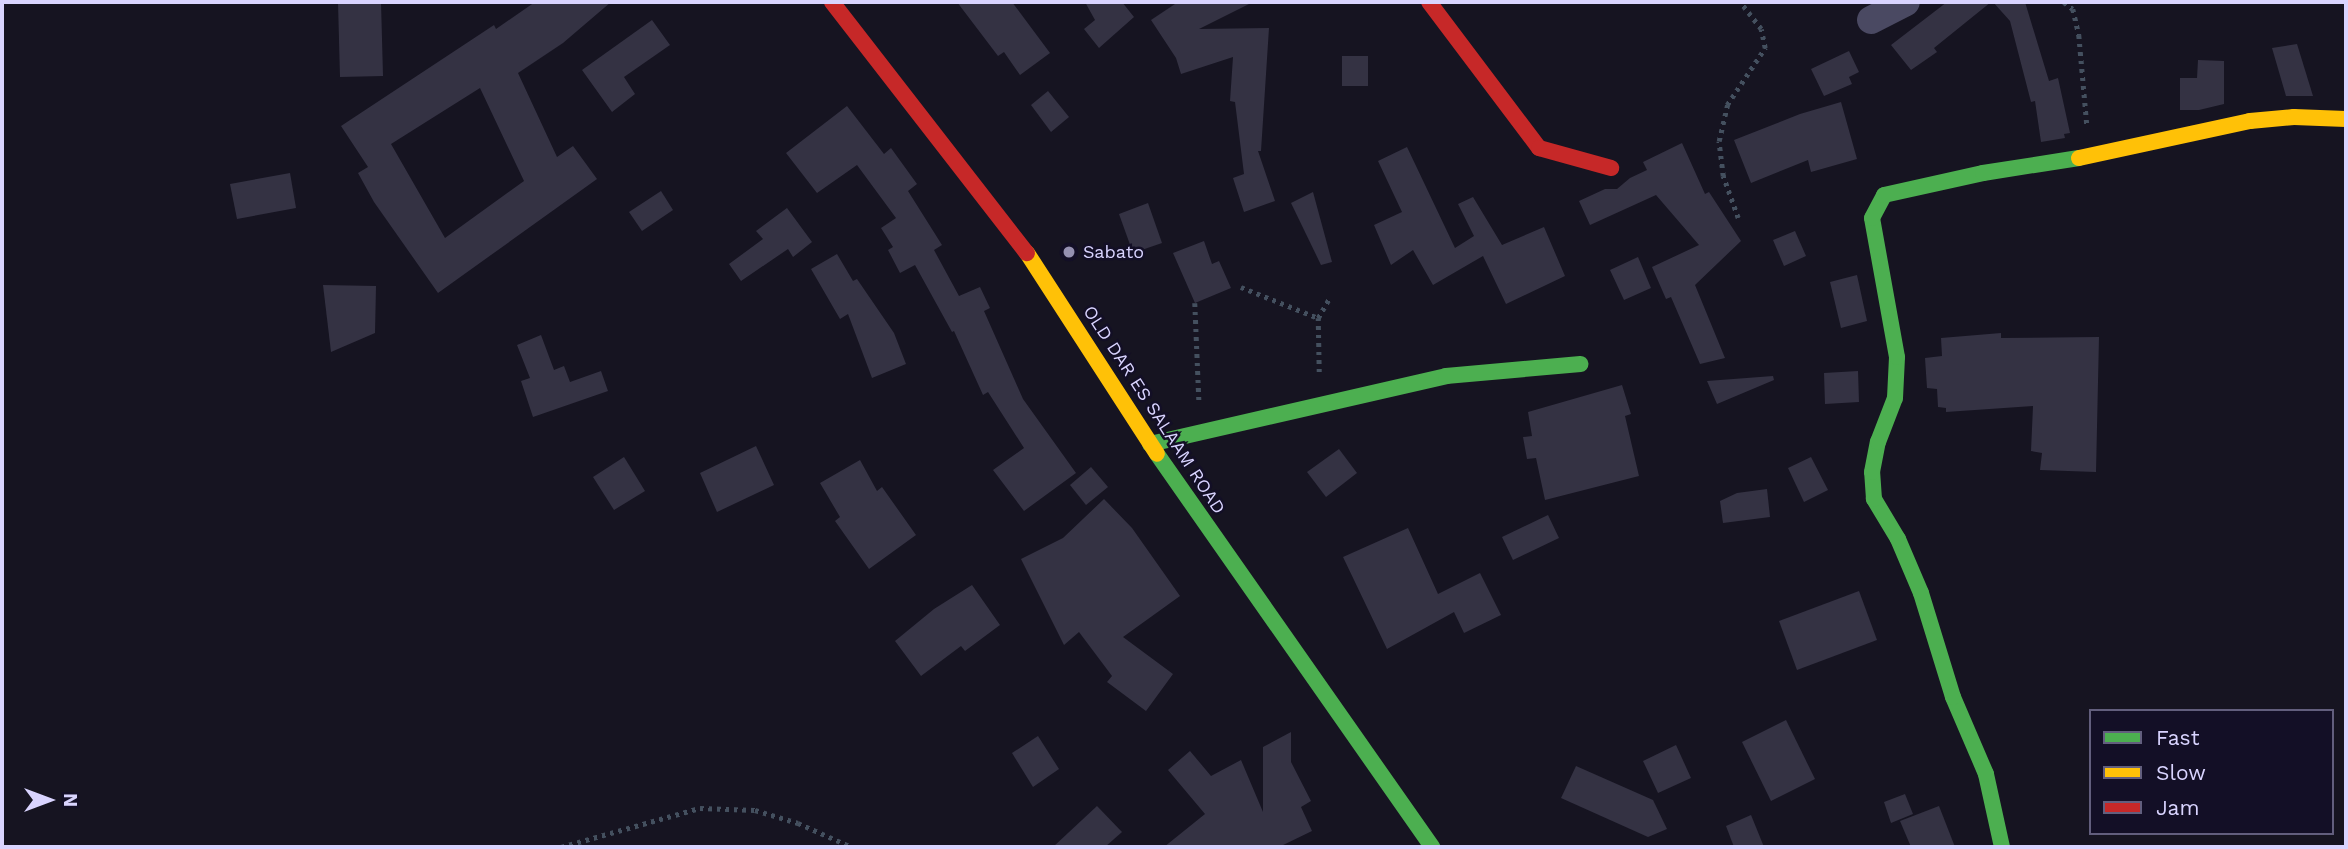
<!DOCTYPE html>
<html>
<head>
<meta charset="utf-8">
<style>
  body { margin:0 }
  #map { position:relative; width:2348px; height:849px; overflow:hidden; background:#161421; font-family:"Work Sans",sans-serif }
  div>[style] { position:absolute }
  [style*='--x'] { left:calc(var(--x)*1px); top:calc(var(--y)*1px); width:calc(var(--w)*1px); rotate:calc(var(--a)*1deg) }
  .building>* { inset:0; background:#343243 }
  .path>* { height:4.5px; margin-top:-2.25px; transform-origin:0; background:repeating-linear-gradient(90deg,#44505f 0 3.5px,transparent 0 8.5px) }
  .street>* { height:28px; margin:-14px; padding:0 14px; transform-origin:14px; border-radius:14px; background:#4a4962 }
  .fast>* { height:16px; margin:-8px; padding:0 8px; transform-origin:8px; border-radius:8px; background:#4caf50 }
  .slow>* { height:16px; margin:-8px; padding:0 8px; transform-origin:8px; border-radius:8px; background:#ffc107 }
  .jam>* { height:16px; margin:-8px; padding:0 8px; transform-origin:8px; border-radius:8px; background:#c62828 }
  .dots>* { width:19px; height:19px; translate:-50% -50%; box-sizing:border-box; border:4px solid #130f26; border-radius:50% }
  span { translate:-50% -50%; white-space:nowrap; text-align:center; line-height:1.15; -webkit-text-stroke:5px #130f26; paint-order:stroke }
  .poi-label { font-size:18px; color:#d9d4ff }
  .left { translate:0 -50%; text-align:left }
  .street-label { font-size:18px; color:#d9d4ff }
  .frame { position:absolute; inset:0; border:4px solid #d9d4ff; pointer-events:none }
  .legend { position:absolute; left:2089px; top:709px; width:245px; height:126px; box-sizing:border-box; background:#130f26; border:2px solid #625e7d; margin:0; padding:9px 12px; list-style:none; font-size:21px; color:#d9d4ff }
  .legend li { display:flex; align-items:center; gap:14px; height:35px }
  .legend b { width:35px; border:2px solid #625e7d }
  .north { position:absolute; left:14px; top:765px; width:70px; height:70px; -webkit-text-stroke:5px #130f26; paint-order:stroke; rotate:90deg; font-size:19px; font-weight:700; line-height:28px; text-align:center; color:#d9d4ff }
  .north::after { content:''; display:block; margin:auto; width:24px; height:32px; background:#d9d4ff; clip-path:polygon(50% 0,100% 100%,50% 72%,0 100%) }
</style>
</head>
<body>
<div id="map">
  <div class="building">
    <i style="clip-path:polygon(338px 2px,381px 2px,383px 76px,340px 77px)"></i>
    <i style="clip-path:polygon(evenodd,535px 2px,611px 2px,563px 43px,518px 73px,557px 157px,573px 146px,597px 179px,438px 293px,374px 202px,358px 173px,368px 167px,341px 126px,494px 25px,496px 29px,535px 2px,480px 88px,524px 181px,445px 238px,391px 144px,480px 88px)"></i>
    <i style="clip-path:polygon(957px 2px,1012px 2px,1050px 53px,1020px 75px,1004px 52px,998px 56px)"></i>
    <i style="clip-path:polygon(1085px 2px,1122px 2px,1134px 17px,1099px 48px,1084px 29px,1095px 20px)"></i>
    <i style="clip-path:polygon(1178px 2px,1253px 2px,1199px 29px,1269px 28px,1261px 151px,1258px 151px,1275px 201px,1244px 212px,1233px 178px,1244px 174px,1235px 102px,1230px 101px,1233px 57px,1181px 74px,1176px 58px,1151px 20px)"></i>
    <i style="clip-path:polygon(1947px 2px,1991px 2px,1934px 48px,1937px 52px,1911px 70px,1891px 45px)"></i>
    <i style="clip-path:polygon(1993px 2px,2025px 2px,2049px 81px,2058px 78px,2070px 133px,2064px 134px,2065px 138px,2041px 142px,2035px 101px,2031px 102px,2010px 21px)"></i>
    <i style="clip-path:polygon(652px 20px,670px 45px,624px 77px,635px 94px,612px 112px,582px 70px)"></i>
    <i style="clip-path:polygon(2297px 44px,2313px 96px,2286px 96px,2272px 48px)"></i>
    <i style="clip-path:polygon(1849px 51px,1859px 72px,1849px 77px,1852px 84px,1824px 96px,1811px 69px)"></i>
    <i style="clip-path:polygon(1342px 56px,1368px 56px,1368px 86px,1342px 86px)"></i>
    <i style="clip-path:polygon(2198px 60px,2224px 61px,2224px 104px,2199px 110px,2180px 110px,2180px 78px,2197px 78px)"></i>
    <i style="clip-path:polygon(1048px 91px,1069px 117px,1051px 132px,1031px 105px)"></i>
    <i style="clip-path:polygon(1841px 102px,1857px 159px,1811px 172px,1808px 160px,1751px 183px,1734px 140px,1800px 114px)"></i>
    <i style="clip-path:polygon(847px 106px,884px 154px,891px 148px,917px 184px,908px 191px,942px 245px,934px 250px,959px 296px,980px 287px,990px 308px,984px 311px,1023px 399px,1076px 473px,1024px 511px,993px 470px,1024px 448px,988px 392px,983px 395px,954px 331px,952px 332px,915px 265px,900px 273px,888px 250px,893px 247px,881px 228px,896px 218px,857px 165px,817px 193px,786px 153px)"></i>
    <i style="clip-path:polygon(1682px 143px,1705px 194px,1709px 192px,1741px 241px,1695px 285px,1725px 358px,1700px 364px,1671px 297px,1666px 299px,1652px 267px,1699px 245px,1656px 195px,1590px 225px,1579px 201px,1605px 189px,1617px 189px,1630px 178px,1647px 170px,1643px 162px)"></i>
    <i style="clip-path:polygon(1407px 147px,1455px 248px,1474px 236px,1458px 204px,1473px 197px,1502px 245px,1544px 227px,1565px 276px,1506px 304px,1483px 256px,1433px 285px,1413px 250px,1391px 265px,1374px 225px,1402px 212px,1378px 161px)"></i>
    <i style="clip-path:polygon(290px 173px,296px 208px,237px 219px,230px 184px)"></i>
    <i style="clip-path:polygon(661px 191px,673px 210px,642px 231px,629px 212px)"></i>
    <i style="clip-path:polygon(1313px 192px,1332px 262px,1321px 265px,1291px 203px)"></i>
    <i style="clip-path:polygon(1148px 203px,1162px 243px,1133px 253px,1119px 214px)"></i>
    <i style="clip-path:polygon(787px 208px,812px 242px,793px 257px,788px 249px,741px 281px,729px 264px,763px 239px,756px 231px)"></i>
    <i style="clip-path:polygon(1795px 231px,1806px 256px,1784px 266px,1773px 240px)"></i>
    <i style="clip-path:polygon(1204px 241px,1212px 264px,1219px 261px,1231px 288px,1195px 303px,1173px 253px)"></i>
    <i style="clip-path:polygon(837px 254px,853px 281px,857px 279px,894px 333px,906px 364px,872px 378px,848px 314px,840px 319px,811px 269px)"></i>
    <i style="clip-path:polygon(1638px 257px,1651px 288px,1624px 300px,1610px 270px)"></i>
    <i style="clip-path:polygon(1857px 275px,1867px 321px,1841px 328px,1830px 282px)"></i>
    <i style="clip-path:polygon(323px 285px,376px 286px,375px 333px,331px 352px)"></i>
    <i style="clip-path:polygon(2001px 333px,2001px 338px,2099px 337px,2096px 472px,2040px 470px,2042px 453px,2031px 451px,2033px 406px,1946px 412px,1946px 408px,1938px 407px,1937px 389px,1927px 388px,1925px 358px,1942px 356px,1941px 338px)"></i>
    <i style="clip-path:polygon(541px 335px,554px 370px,564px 366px,570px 382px,601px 371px,608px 391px,533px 417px,521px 381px,530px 378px,517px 345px)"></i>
    <i style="clip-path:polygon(1858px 371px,1859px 402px,1825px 404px,1824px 373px)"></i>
    <i style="clip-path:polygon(1773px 376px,1774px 380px,1717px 404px,1707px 381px)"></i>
    <i style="clip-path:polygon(1622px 385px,1631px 414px,1625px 416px,1639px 476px,1545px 500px,1536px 458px,1527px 459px,1523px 437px,1532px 436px,1528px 412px)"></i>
    <i style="clip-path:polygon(756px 446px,774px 485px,717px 512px,700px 473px)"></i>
    <i style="clip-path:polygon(1339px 449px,1357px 473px,1326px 497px,1307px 472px)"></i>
    <i style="clip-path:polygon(624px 457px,645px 491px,614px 510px,593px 477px)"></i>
    <i style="clip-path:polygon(1811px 457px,1828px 490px,1804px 502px,1788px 468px)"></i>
    <i style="clip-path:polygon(860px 460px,877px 491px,882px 487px,916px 535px,869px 569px,835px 521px,840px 517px,820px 483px)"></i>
    <i style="clip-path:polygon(1091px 467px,1108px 487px,1086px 505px,1070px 485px)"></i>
    <i style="clip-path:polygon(1767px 489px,1770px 517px,1723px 523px,1720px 501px,1737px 493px)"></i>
    <i style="clip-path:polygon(1104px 499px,1132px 528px,1180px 596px,1123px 637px,1173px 674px,1146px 711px,1107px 682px,1112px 676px,1079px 632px,1064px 645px,1021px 559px,1063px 538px)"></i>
    <i style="clip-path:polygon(1548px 515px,1559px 538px,1513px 560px,1502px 537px)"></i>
    <i style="clip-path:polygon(1408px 528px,1438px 594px,1480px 573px,1501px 615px,1464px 633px,1454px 612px,1387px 649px,1343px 557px)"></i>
    <i style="clip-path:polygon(972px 585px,1000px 625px,965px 651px,961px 646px,921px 676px,895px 641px,934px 609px)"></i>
    <i style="clip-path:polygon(1859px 591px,1877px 640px,1797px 670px,1779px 621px)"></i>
    <i style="clip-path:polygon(1786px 720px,1815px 779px,1771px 801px,1742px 742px)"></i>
    <i style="clip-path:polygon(1291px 732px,1291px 762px,1311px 801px,1301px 807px,1312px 831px,1279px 847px,1164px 847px,1205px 814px,1168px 770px,1190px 751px,1211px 776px,1241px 760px,1263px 812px,1263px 747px)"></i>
    <i style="clip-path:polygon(1038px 736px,1059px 769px,1033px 787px,1012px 753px)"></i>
    <i style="clip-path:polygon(1676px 745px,1691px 778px,1658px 793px,1643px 761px)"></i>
    <i style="clip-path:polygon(1576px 766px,1653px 800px,1667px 829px,1648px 837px,1561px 798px)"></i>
    <i style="clip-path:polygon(1905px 794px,1913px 814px,1891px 823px,1884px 802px)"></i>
    <i style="clip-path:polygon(1097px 806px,1122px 832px,1105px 847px,1053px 847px)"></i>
    <i style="clip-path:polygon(1939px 806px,1955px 847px,1911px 847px,1900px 821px)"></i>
    <i style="clip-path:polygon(1751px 815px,1764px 847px,1734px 847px,1726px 826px)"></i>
  </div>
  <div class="path">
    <i style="--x:2064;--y:2;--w:11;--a:38"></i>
    <i style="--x:2073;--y:9;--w:27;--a:77"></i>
    <i style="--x:2079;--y:35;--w:90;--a:84.9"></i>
    <i style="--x:1738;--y:218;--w:45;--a:-109.7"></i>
    <i style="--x:1723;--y:176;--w:35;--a:-97"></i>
    <i style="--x:1719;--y:141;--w:37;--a:-77"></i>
    <i style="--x:1727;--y:105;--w:69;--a:-56.3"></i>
    <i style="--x:1765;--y:48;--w:19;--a:-102"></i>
    <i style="--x:1761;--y:29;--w:34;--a:-128"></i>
    <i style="--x:1241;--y:287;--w:83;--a:21.9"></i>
    <i style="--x:1195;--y:303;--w:97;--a:87.6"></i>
    <i style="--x:1319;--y:372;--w:54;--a:-91.1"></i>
    <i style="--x:1318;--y:318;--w:22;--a:-60"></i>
    <i style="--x:561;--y:847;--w:144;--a:-15.7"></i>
    <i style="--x:700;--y:808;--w:55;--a:2.1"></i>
    <i style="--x:755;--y:810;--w:45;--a:16.8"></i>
    <i style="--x:798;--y:823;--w:59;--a:24"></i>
  </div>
  <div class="street">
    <i style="--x:1871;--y:20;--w:39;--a:-27"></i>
  </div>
  <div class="fast">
    <i style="--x:1150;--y:444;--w:304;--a:-12.9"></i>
    <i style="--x:1446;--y:376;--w:135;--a:-5.1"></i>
    <i style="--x:1157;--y:454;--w:480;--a:55"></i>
    <i style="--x:2002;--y:847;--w:75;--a:-102.4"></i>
    <i style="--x:1986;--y:774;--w:84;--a:-113.2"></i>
    <i style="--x:1953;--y:697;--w:109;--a:-107.1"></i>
    <i style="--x:1921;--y:593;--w:59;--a:-113.1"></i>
    <i style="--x:1898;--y:539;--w:47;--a:-121"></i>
    <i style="--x:1874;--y:499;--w:27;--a:-94"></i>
    <i style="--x:1872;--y:472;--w:31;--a:-79"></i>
    <i style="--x:1878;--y:442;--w:47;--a:-68.9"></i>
    <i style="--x:1895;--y:398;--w:41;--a:-87.2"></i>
    <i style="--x:1897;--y:357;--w:141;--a:-100.2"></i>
    <i style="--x:1872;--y:218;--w:26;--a:-62"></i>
    <i style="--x:1884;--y:195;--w:101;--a:-12.5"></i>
    <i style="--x:1983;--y:173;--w:97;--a:-8.9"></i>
  </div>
  <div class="slow">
    <i style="--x:2079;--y:158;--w:175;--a:-12.2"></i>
    <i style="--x:2250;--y:121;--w:44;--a:-5.2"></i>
    <i style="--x:2294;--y:117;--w:52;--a:2.2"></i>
    <i style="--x:1027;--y:253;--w:239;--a:57.1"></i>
  </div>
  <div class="jam">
    <i style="--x:832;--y:2;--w:318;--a:52.2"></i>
    <i style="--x:1429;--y:2;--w:183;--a:53"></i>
    <i style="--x:1539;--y:148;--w:75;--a:15.5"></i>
  </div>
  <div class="dots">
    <i style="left:1069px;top:252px;background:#9591b1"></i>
  </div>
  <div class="poi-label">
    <span class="left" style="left:1083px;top:252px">Sabato</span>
  </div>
  <div class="street-label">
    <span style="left:1154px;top:410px;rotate:57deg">OLD DAR ES SALAAM ROAD</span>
  </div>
  <div class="frame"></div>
  <ul class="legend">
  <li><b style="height:9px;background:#4caf50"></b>Fast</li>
  <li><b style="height:9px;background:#ffc107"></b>Slow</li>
  <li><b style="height:9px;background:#c62828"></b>Jam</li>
  </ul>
  <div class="north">N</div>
</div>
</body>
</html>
